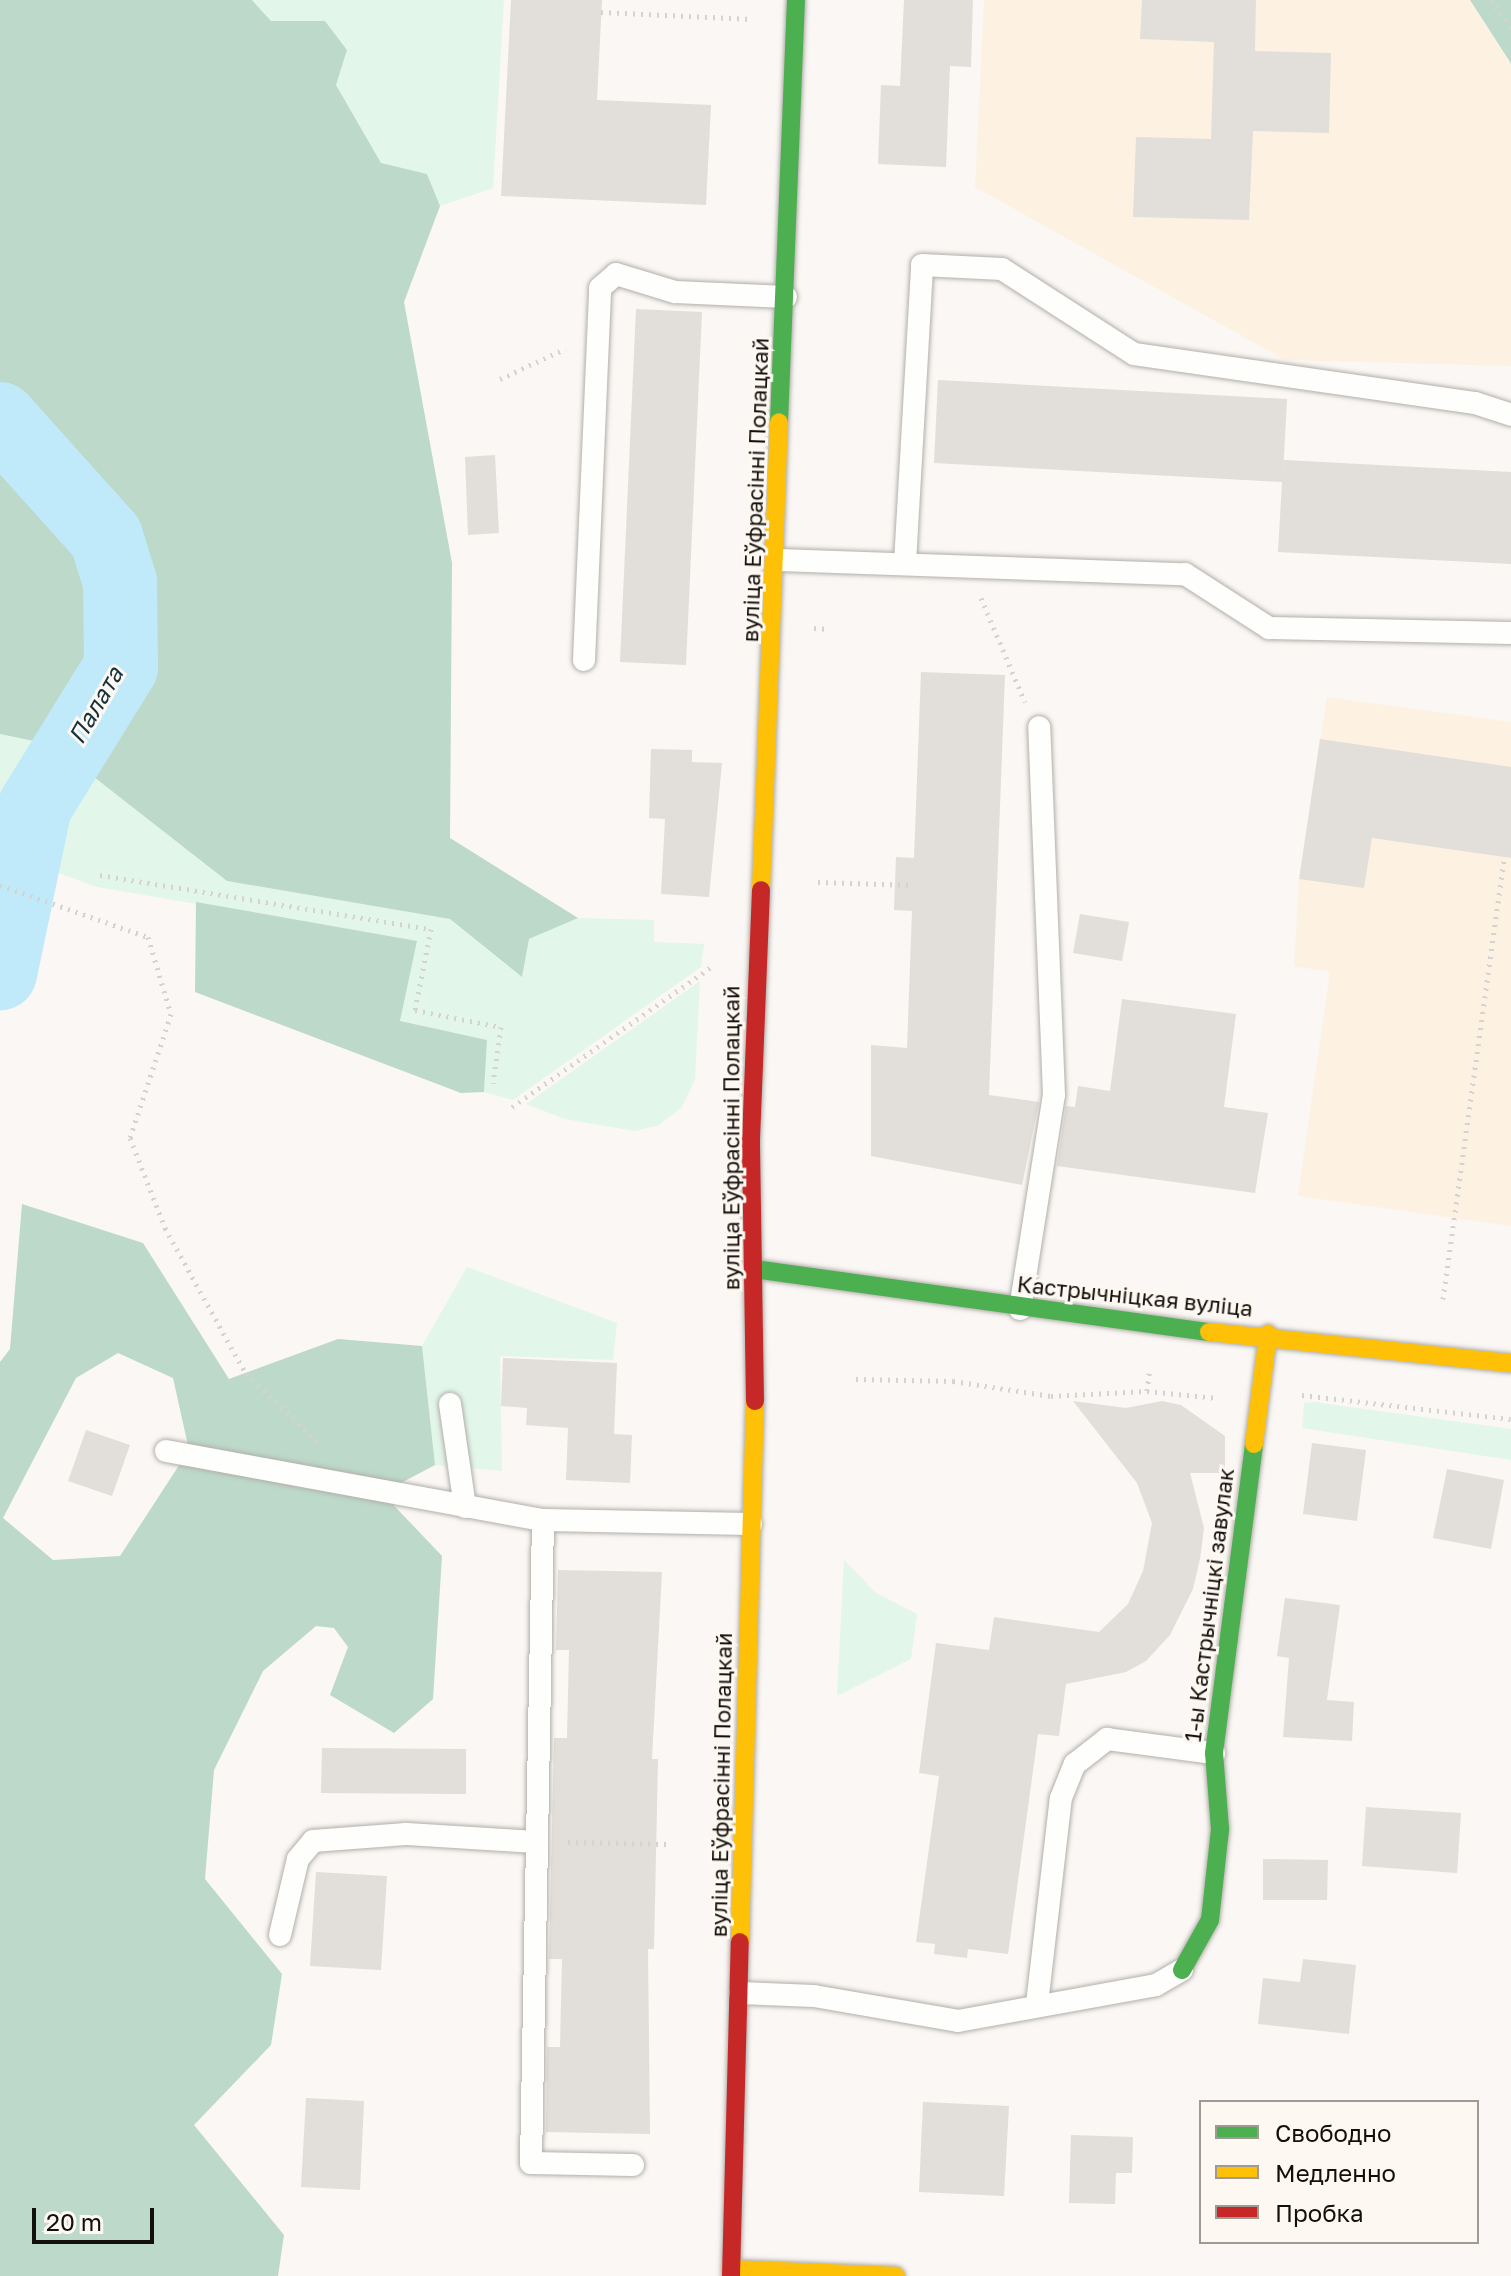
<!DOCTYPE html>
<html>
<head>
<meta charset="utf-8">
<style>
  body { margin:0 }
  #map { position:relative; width:1511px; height:2276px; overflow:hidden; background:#faf7f4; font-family:"Golos Text",sans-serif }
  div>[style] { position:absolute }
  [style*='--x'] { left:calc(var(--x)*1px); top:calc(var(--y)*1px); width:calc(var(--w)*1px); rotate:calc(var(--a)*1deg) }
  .built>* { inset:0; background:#fdf2e2 }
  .green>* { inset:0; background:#e3f6ea }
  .forest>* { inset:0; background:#bcd9c9 }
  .river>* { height:74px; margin:-37px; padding:0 37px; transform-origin:37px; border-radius:37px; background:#c0eafa }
  .building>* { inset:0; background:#e2ded9 }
  .path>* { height:5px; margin-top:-2.5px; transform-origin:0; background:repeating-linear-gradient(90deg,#d5d3d2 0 2px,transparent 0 8px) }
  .roads { filter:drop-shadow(0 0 2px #b2afaa) drop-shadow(0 0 2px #b2afaa) }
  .lane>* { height:22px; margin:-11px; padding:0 11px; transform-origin:11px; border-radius:11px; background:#fefefd }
  .fast>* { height:18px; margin:-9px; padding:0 9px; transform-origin:9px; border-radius:9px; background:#4caf50 }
  .slow>* { height:18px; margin:-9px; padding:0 9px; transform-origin:9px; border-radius:9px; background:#ffc107 }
  .jam>* { height:18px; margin:-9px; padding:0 9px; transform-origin:9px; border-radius:9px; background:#c62828 }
  span { translate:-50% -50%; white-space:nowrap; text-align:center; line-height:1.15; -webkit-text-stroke:6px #fdf8f1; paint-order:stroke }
  .street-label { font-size:22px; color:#130f09 }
  .water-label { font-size:24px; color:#14323d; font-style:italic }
  .legend { position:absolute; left:1199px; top:2100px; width:280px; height:144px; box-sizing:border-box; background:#fdf8f1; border:2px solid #9f9b94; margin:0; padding:10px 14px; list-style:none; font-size:24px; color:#130f09 }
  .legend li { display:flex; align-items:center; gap:16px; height:40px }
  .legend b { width:40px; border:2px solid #9f9b94 }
  .scale { position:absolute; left:32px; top:2208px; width:122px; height:36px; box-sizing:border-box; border:4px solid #130f09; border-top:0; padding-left:10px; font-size:24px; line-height:28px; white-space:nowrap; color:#130f09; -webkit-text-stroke:6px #fdf8f1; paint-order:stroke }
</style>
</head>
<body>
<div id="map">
  <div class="built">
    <i style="clip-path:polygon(984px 0,1470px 0,1511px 65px,1511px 366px,1285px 360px,975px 187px)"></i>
    <i style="clip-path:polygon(1327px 697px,1511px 722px,1511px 1226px,1298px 1196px,1330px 972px,1294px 966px,1299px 879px)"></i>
  </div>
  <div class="green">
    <i style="clip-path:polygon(252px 0,504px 0,493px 188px,440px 206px,427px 174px,381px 164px,336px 85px,347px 50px,325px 21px,271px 21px)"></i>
    <i style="clip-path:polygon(0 734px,53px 745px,227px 881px,450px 919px,522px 977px,529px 939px,578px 918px,654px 920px,654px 942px,704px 944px,701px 967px,513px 1100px,484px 1092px,487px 1040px,400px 1022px,416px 941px,97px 887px,0 852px)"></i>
    <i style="clip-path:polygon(700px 981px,695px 1079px,682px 1107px,659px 1125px,635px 1131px,565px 1119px,526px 1104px)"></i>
    <i style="clip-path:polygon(467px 1267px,617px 1323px,613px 1360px,500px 1356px,502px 1471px,435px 1465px,422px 1346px)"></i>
    <i style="clip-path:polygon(1314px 1402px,1511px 1429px,1511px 1460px,1302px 1428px,1304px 1403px)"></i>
    <i style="clip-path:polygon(844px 1560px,876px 1593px,917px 1614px,911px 1659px,837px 1696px)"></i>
  </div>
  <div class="forest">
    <i style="clip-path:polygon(0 0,252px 0,271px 21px,325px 21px,347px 50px,336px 85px,381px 163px,427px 174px,440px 206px,404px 302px,452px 563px,450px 838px,578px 918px,529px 939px,522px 977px,450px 919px,227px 881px,53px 745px,0 734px)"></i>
    <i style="clip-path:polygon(1470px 0,1511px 0,1511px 65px,1510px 62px)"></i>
    <i style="clip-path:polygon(196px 902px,417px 941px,400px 1021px,487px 1040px,484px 1092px,461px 1093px,195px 992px)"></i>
    <i style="clip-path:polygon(evenodd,22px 1204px,143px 1243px,229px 1379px,338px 1339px,422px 1346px,435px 1465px,382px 1493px,442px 1556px,433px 1699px,394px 1733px,330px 1695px,348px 1647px,334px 1628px,316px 1626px,263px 1671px,214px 1770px,205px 1879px,282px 1974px,271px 2045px,194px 2125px,284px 2235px,278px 2276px,0 2276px,0 1362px,10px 1349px,22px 1204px,118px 1353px,173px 1378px,189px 1450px,120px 1556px,53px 1560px,3px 1518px,76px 1378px,118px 1353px)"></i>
  </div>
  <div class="river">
    <i style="--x:0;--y:419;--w:159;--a:48.1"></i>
    <i style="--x:106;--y:537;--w:47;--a:72.7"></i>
    <i style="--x:120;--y:582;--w:85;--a:89.3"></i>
    <i style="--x:121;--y:667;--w:163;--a:121.7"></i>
    <i style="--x:35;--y:806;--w:171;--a:101.8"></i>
  </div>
  <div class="building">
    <i style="clip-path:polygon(511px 0,602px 0,597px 100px,711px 105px,706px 205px,501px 196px)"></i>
    <i style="clip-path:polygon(904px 0,973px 0,971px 67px,950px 66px,946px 167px,878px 164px,881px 85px,900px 86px)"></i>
    <i style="clip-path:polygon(1142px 0,1256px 0,1255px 51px,1331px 53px,1329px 133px,1253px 131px,1249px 220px,1133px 217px,1136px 137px,1211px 139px,1214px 42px,1140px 39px)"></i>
    <i style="clip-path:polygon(636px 309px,702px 312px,686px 665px,620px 662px)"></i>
    <i style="clip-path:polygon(938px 380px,1287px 399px,1283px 475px,1284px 460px,1511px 472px,1511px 564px,1278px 552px,1282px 482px,934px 463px)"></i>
    <i style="clip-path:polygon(495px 455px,499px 533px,468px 535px,465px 457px)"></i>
    <i style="clip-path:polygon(921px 672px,1005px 675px,989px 1095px,1039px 1102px,1022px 1185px,871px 1156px,871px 1045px,907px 1048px,912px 911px,894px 910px,896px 857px,914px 858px)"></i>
    <i style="clip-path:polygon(1320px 739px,1511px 767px,1511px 858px,1372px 838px,1364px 888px,1299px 879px)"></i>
    <i style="clip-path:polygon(651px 749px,692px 750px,692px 762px,722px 763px,709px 897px,661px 894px,665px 819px,649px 818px)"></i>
    <i style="clip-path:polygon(1080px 914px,1129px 922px,1122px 961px,1073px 953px)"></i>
    <i style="clip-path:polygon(1122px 999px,1236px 1014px,1224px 1107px,1268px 1113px,1255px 1193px,1057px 1166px,1066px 1106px,1075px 1107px,1078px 1086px,1110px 1091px)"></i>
    <i style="clip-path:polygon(503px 1358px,617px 1363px,614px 1434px,632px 1435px,630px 1483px,566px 1480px,568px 1428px,526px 1425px,527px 1408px,501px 1406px)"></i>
    <i style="clip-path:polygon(1073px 1401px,1126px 1408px,1162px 1401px,1181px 1405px,1225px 1436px,1225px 1473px,1190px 1473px,1204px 1528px,1200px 1559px,1193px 1589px,1170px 1635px,1146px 1661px,1126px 1672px,1066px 1684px,1059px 1736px,1038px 1734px,1008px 1954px,968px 1949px,967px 1958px,934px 1954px,935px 1944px,916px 1942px,939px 1776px,919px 1773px,936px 1643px,989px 1650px,994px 1617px,1099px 1632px,1128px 1604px,1143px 1571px,1152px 1523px,1137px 1483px)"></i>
    <i style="clip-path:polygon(86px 1430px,130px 1445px,112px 1496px,68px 1481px)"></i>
    <i style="clip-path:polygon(1312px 1443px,1366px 1450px,1357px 1521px,1303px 1514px)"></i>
    <i style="clip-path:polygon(1447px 1469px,1504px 1480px,1491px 1549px,1433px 1538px)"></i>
    <i style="clip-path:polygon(558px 1570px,662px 1572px,652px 1759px,658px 1759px,654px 1949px,648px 1949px,650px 2134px,546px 2132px,547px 2047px,560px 2047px,562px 1959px,549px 1959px,554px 1738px,567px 1738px,569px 1650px,556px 1650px)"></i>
    <i style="clip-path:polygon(1285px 1598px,1340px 1605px,1327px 1700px,1354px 1702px,1352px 1741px,1283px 1737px,1289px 1658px,1277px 1656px)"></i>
    <i style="clip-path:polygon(322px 1748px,466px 1749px,466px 1794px,321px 1793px)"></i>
    <i style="clip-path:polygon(1366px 1807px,1461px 1813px,1457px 1873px,1362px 1866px)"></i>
    <i style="clip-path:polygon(1263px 1859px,1328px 1860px,1327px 1900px,1263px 1900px)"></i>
    <i style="clip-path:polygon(316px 1872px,387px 1876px,381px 1970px,310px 1966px)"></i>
    <i style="clip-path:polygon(1303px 1959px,1356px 1965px,1349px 2034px,1258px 2024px,1263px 1978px,1300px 1982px)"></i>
    <i style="clip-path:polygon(306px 2098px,364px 2101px,360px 2190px,301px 2187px)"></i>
    <i style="clip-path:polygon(923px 2102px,1009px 2106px,1004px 2196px,919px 2192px)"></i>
    <i style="clip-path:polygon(1071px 2135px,1133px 2137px,1132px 2173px,1116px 2173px,1115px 2204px,1069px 2203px)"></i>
  </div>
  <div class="path">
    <i style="--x:1491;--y:0;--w:35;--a:55"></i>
    <i style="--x:601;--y:12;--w:151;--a:2.7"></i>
    <i style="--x:500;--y:379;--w:72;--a:-24.8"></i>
    <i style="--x:981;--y:598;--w:113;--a:67.1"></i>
    <i style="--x:814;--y:628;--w:15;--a:4"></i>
    <i style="--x:100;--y:875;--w:335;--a:9.3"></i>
    <i style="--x:431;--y:929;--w:83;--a:101.2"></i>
    <i style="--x:415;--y:1010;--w:88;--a:11.2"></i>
    <i style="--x:501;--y:1027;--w:57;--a:98.1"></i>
    <i style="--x:818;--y:882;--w:95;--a:1.8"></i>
    <i style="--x:0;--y:885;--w:157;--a:19.4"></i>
    <i style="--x:148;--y:937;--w:80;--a:73.4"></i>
    <i style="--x:171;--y:1014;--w:131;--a:108.3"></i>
    <i style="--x:130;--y:1138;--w:97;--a:68.7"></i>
    <i style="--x:165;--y:1228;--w:167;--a:61"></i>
    <i style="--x:246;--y:1374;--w:103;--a:43.4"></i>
    <i style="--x:512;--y:1107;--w:242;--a:-35.1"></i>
    <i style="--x:1443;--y:1299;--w:446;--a:-82.1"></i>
    <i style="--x:856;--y:1379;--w:97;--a:1.2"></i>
    <i style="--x:953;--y:1381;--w:99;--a:8.7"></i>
    <i style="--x:1051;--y:1396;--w:96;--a:-3"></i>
    <i style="--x:1147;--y:1391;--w:70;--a:5.7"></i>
    <i style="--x:1147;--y:1391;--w:23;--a:-83"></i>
    <i style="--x:1302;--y:1395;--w:210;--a:6.6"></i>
    <i style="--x:568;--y:1842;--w:99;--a:1.2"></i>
  </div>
  <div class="roads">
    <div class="lane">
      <i style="--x:776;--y:560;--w:409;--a:2"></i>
      <i style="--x:1185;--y:574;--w:100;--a:32.7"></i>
      <i style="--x:1269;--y:628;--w:242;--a:1.2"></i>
      <i style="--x:905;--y:563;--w:298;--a:-86.7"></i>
      <i style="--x:922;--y:265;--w:80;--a:2.9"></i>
      <i style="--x:1002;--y:269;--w:157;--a:32.8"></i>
      <i style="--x:1134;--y:354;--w:345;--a:8.2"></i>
      <i style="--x:1475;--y:403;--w:38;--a:18"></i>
      <i style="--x:584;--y:660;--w:372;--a:-87.5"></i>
      <i style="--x:600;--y:288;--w:21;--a:-41"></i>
      <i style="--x:616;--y:274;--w:62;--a:17"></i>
      <i style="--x:675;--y:292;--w:111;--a:2.6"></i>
      <i style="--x:1020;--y:1309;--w:217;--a:-81"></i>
      <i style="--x:1054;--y:1095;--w:368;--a:-92.3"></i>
      <i style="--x:450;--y:1404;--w:104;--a:81.7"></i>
      <i style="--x:166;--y:1451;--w:383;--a:10.4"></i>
      <i style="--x:280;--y:1935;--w:78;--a:-76.7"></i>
      <i style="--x:298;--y:1859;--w:23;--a:-50"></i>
      <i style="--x:313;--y:1841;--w:93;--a:-4.3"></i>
      <i style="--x:406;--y:1834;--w:131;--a:3.5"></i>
      <i style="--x:740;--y:1993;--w:74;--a:2.3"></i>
      <i style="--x:814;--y:1996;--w:146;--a:9.8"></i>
      <i style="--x:958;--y:2021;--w:201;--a:-10.3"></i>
      <i style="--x:1156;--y:1985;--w:30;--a:-30"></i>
      <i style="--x:1037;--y:2004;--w:207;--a:-83.4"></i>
      <i style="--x:1061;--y:1798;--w:37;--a:-68"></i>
      <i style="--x:1075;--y:1764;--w:41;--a:-38"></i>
      <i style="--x:1107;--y:1739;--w:108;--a:7.5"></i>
      <i style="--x:633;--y:2165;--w:102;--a:-178.9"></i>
      <i style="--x:531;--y:2163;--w:643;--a:-88.93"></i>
      <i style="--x:543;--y:1520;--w:208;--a:1.1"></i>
    </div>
    <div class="fast">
      <i style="--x:779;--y:422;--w:422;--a:-87.7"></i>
      <i style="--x:754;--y:1269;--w:459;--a:7.9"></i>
      <i style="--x:1182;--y:1970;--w:57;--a:-60.8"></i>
      <i style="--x:1210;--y:1920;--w:92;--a:-83.7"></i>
      <i style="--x:1220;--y:1829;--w:76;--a:-94.5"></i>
      <i style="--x:1214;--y:1753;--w:312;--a:-82.6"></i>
    </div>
    <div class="slow">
      <i style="--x:761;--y:890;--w:468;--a:-87.8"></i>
      <i style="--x:1209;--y:1332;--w:304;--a:5.9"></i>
      <i style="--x:1254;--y:1444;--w:111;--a:-82.7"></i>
      <i style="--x:740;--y:1942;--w:541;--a:-88.41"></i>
      <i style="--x:731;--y:2269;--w:165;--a:2.4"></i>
    </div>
    <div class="jam">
      <i style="--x:755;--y:1401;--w:262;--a:-90.9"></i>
      <i style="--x:751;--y:1139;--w:249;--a:-87.7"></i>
      <i style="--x:731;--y:2276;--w:334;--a:-88.5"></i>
    </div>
  </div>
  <div class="street-label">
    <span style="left:755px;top:490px;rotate:-88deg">вуліца Еўфрасінні Полацкай</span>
    <span style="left:731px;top:1138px;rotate:-90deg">вуліца Еўфрасінні Полацкай</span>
    <span style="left:1135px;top:1296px;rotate:6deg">Кастрычніцкая вуліца</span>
    <span style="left:1209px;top:1605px;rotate:-83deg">1-ы Кастрычніцкі завулак</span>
    <span style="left:721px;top:1785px;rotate:-89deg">вуліца Еўфрасінні Полацкай</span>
  </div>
  <div class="water-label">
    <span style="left:95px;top:705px;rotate:-60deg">Палата</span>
  </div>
  <ul class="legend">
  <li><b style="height:10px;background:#4caf50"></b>Свободно</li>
  <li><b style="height:10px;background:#ffc107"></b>Медленно</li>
  <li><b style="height:10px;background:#c62828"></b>Пробка</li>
  </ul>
  <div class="scale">20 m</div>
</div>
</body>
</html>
